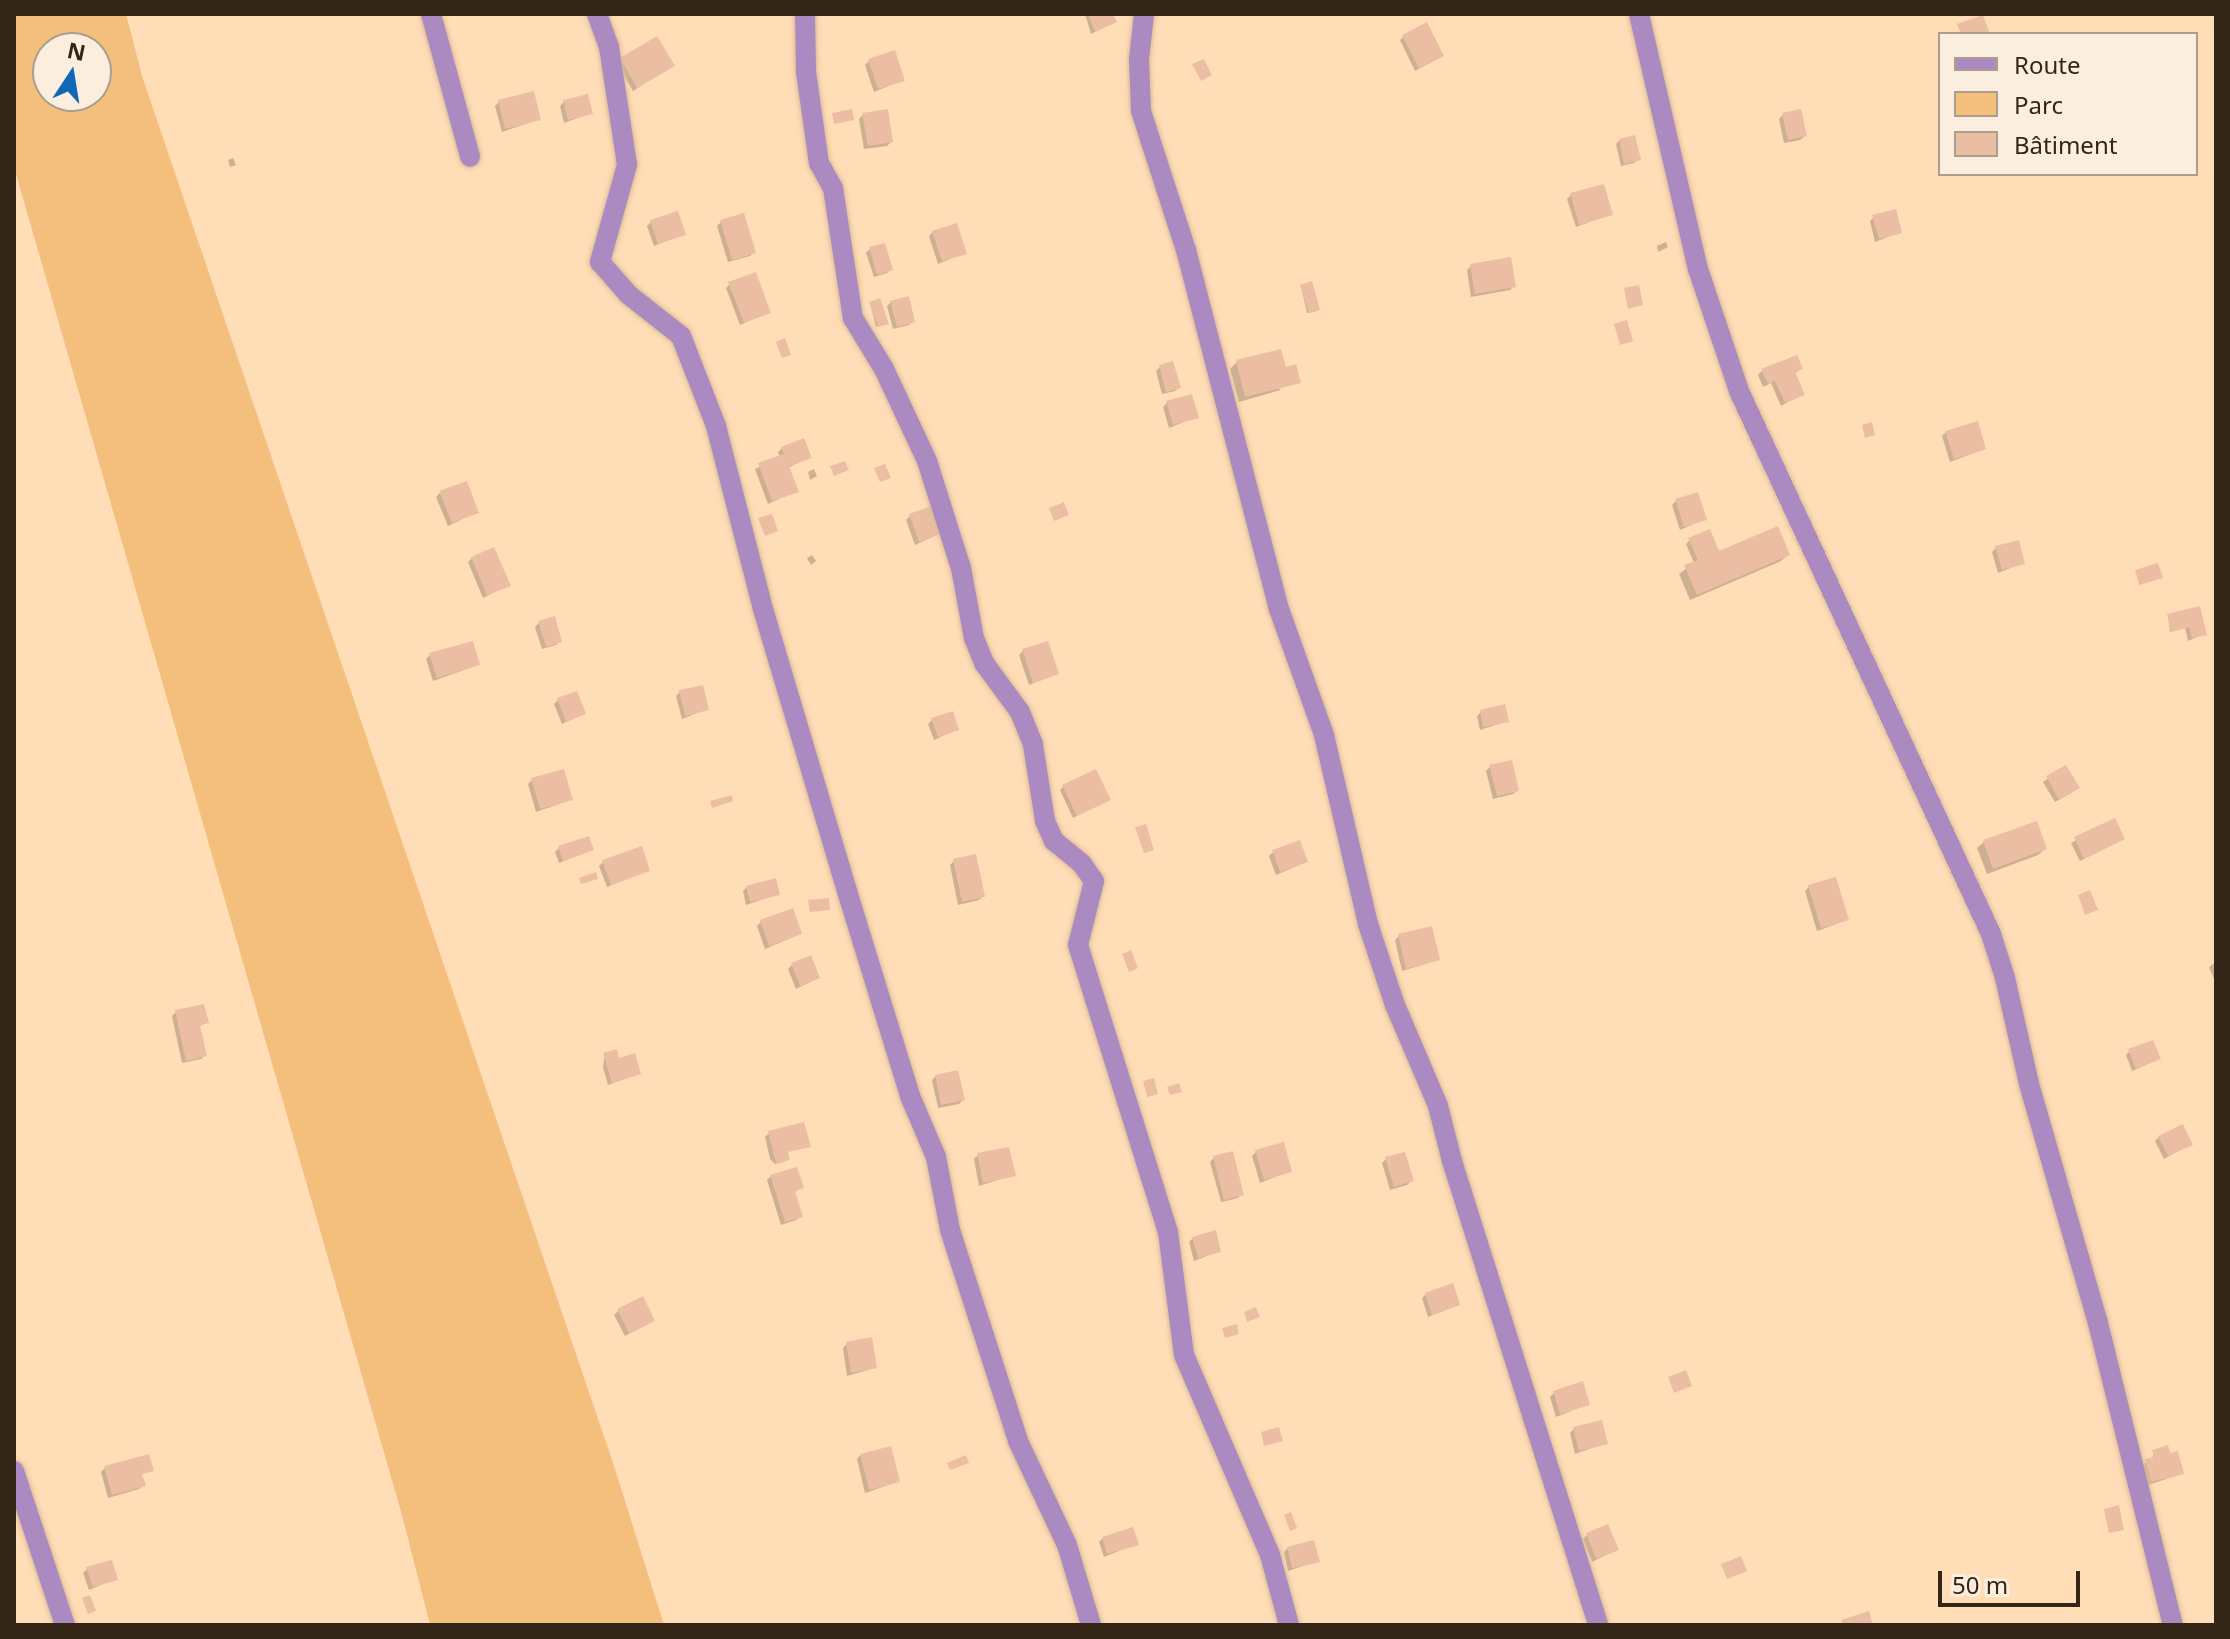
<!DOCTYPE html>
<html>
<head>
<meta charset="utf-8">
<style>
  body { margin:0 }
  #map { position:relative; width:2230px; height:1639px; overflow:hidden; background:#ffddb6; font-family:"Noto Sans",sans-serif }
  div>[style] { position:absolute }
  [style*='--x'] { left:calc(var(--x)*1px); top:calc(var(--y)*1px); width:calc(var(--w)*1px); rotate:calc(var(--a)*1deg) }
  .green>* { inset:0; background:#f4be7c }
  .shadow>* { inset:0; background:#0003 }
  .building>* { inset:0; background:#ebbea3 }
  .roads { filter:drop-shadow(0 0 2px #dabc99) drop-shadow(0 0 2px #dabc99) }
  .street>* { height:20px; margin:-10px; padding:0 10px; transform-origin:10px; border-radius:10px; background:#aa8ac0 }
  span { translate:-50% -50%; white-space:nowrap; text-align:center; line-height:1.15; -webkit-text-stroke:6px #fceedf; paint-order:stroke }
  .frame { position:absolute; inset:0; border:16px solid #332617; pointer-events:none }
  .legend { position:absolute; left:1938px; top:32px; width:260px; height:144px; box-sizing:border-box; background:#fceedf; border:2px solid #ac9e8f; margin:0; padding:10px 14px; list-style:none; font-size:24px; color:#332617 }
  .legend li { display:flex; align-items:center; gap:16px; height:40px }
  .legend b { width:40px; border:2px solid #ac9e8f }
  .north { position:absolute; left:32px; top:32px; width:80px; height:80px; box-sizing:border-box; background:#fceedf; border:2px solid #ac9e8f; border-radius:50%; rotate:12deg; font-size:22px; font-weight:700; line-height:32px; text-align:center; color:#332617 }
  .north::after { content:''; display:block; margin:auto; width:28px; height:36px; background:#0e68b5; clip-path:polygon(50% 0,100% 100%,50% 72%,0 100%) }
  .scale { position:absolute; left:1938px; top:1571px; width:142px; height:36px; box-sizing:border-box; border:4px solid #332617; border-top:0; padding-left:10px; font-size:24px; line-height:28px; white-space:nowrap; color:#332617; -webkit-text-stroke:6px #fceedf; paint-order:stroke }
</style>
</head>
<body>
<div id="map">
  <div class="green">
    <i style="clip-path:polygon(evenodd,14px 14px,126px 14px,142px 76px,613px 1463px,664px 1625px,430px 1625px,402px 1515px,14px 167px,14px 14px,48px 48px,96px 48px,96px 96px,48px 96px,48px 48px)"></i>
  </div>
  <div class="shadow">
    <i style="clip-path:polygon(1085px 14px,1111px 14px,1114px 22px,1091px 34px)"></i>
    <i style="clip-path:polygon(1404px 36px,1442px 56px,1415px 71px,1400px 40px)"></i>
    <i style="clip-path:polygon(621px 59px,672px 66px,633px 91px,617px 63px)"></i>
    <i style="clip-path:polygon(869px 61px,903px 80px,874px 92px,865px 65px)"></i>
    <i style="clip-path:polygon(499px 102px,539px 119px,502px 132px,495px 106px)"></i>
    <i style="clip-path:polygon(564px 102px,591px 113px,564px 123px,560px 106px)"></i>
    <i style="clip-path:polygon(863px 115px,891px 142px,887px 146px,864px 149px,859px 119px)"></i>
    <i style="clip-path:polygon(1783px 115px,1805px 136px,1800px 140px,1784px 143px,1779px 119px)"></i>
    <i style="clip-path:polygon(1620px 140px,1638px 159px,1634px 163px,1621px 166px,1616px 144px)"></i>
    <i style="clip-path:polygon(233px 158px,236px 165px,230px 167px,228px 160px)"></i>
    <i style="clip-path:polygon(1571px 195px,1611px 214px,1576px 227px,1567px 199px)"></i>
    <i style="clip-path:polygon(1874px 217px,1900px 232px,1875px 242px,1870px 221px)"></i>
    <i style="clip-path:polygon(651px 222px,684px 234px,654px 246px,647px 226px)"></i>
    <i style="clip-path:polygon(721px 222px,754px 252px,750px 256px,728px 262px,717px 226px)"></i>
    <i style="clip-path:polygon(933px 232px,964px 253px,938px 264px,929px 236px)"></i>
    <i style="clip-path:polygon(1666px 242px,1668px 247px,1658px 252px,1657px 246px)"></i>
    <i style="clip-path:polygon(870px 249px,891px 269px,887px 273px,874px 277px,866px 253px)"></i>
    <i style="clip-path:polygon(1471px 266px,1514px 286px,1510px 290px,1471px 297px,1467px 270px)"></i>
    <i style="clip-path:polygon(730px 284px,769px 312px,740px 325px,726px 288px)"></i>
    <i style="clip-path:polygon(1301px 286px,1317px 311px,1307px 313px)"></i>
    <i style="clip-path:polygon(891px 302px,913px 321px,909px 325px,893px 329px,887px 306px)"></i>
    <i style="clip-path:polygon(870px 303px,885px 324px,876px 327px)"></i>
    <i style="clip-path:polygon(1237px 362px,1281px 390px,1284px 389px,1239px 402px,1230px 369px)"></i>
    <i style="clip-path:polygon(1160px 367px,1179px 387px,1175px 391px,1162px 394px,1156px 371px)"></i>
    <i style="clip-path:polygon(1801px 369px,1794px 374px,1802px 394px,1781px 406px,1771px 383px,1763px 387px,1758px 375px,1762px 371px)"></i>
    <i style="clip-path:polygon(1167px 403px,1196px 417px,1169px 428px,1163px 407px)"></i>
    <i style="clip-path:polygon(1946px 432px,1984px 449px,1950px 462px,1942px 436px)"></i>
    <i style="clip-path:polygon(782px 448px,809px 457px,788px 468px,796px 491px,768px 504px,755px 469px,780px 457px,778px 452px)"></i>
    <i style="clip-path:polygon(814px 469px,817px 476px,810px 480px,808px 472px)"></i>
    <i style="clip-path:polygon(440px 493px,477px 512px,448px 526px,436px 497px)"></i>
    <i style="clip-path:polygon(1676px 501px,1705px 519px,1680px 530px,1672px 505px)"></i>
    <i style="clip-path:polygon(910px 516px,941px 533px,915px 545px,906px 520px)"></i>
    <i style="clip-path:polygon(1690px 540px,1718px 553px,1788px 555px,1781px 561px,1690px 600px,1679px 574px,1694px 563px,1686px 544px)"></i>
    <i style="clip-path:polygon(1996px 548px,2023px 563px,1998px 573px,1992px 552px)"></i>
    <i style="clip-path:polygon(812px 555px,816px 561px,811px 565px,807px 558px)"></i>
    <i style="clip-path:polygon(472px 558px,508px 585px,483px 598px,468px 562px)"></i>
    <i style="clip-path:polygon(2168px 616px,2204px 634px,2188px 641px,2185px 628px,2170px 632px)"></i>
    <i style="clip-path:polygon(539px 623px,560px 641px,556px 645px,542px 649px,535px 627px)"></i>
    <i style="clip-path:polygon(1023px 651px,1057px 674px,1029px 685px,1019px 655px)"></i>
    <i style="clip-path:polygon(430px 655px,478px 665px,433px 681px,426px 659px)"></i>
    <i style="clip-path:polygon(680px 692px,707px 709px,682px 719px,676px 696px)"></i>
    <i style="clip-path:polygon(558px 700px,584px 713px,562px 724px,554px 704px)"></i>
    <i style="clip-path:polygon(1481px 712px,1507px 721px,1480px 730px,1477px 716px)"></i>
    <i style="clip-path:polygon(932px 720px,957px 729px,934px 740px,928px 724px)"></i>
    <i style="clip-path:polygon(1490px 767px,1517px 790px,1513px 794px,1493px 799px,1486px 771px)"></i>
    <i style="clip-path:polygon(2065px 767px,2073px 792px,2055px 802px,2043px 782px)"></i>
    <i style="clip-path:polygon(532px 780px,570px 800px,536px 812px,528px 784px)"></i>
    <i style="clip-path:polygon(1064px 786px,1108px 800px,1073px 818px,1060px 790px)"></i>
    <i style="clip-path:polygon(2114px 820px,2123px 839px,2080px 861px,2071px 843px)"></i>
    <i style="clip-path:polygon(1984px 842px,2045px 849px,2038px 855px,1987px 874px,1977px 848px)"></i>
    <i style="clip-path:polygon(559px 848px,591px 850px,559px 863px,555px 852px)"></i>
    <i style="clip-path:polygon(1273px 852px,1306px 862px,1276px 875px,1269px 856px)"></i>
    <i style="clip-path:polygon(954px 861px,983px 896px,979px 900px,958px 905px,950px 865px)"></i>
    <i style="clip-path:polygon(603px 862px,648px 870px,607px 887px,599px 866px)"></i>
    <i style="clip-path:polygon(747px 887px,778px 894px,746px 905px,743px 891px)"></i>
    <i style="clip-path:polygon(1809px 887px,1847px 920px,1817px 931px,1805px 891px)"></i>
    <i style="clip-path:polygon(761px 922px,800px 934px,765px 949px,757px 926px)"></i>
    <i style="clip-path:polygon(1399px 936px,1438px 960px,1402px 971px,1395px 940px)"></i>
    <i style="clip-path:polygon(2216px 962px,2216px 984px,2209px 967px)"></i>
    <i style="clip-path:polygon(792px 965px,818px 978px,796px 989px,788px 969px)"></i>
    <i style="clip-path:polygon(176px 1012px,207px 1022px,198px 1027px,205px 1055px,201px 1059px,182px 1063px,172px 1016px)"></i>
    <i style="clip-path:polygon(2130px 1051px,2159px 1059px,2132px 1071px,2126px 1055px)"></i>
    <i style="clip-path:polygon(605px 1054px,618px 1060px,639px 1074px,608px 1085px,603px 1067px)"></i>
    <i style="clip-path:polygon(936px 1076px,963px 1100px,959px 1104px,938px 1108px,932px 1080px)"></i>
    <i style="clip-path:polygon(769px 1133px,786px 1151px,786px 1161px,775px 1164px,770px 1159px,765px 1137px)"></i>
    <i style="clip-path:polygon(2159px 1137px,2191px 1144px,2164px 1159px,2155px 1141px)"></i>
    <i style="clip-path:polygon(1256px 1152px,1290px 1171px,1260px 1183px,1252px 1156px)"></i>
    <i style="clip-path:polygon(978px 1155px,1013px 1175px,979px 1186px,974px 1159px)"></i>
    <i style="clip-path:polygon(1214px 1158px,1242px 1194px,1238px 1198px,1221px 1202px,1210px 1162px)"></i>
    <i style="clip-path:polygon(1386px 1159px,1411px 1181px,1407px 1185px,1390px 1190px,1382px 1163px)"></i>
    <i style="clip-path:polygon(771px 1176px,802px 1187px,793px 1193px,800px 1216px,796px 1220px,781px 1225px,767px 1180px)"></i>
    <i style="clip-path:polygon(1193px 1238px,1219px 1251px,1194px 1261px,1189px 1242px)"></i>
    <i style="clip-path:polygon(1426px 1294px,1458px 1305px,1428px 1317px,1422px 1298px)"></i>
    <i style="clip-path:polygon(618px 1311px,648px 1324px,625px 1336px,614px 1315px)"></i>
    <i style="clip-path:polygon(847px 1344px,875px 1368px,847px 1376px,843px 1348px)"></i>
    <i style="clip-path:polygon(1554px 1393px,1588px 1404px,1556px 1417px,1550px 1397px)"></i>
    <i style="clip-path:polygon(1574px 1429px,1606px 1443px,1575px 1454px,1570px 1433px)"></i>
    <i style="clip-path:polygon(2153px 1451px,2181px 1474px,2148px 1485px,2142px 1465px,2153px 1459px)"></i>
    <i style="clip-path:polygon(861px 1455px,897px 1482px,865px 1493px,857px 1459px)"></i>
    <i style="clip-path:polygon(105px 1468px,150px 1472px,140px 1474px,143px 1485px,139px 1489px,108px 1498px,101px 1472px)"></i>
    <i style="clip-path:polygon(1587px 1535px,1616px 1550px,1592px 1562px,1583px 1539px)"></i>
    <i style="clip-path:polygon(1103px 1538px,1136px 1544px,1104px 1557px,1099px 1542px)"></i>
    <i style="clip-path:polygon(1288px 1548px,1317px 1561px,1288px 1571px,1284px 1552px)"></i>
    <i style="clip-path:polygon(87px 1569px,115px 1579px,89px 1590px,83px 1573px)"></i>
  </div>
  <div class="building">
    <i style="clip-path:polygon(1088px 14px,1113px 14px,1117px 22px,1095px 32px)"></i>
    <i style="clip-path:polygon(1983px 15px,1990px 34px,1961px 34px,1957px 24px)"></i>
    <i style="clip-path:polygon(1427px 22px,1444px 56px,1419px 69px,1402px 35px)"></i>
    <i style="clip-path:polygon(657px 36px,675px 66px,637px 88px,620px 58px)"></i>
    <i style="clip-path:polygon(895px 50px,905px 81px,878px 89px,868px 59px)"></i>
    <i style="clip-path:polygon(1204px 59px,1212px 75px,1201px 81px,1192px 64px)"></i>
    <i style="clip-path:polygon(534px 91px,541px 120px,505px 129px,498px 100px)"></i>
    <i style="clip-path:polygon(588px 94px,593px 114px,568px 120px,563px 100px)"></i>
    <i style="clip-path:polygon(852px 109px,854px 120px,834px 124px,832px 113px)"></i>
    <i style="clip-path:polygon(888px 109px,893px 142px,868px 146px,862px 113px)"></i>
    <i style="clip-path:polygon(1801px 109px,1807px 136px,1788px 140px,1782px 113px)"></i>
    <i style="clip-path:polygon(1635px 135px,1641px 160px,1624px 164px,1619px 139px)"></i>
    <i style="clip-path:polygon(1604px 184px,1613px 215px,1579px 225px,1570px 193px)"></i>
    <i style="clip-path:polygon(1896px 209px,1902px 233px,1879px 239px,1872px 215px)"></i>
    <i style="clip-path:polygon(678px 211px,686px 235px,658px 244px,650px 220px)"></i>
    <i style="clip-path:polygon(744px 213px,756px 253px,732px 260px,720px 220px)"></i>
    <i style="clip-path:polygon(957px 223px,967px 254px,942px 261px,932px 231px)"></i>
    <i style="clip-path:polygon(885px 243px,893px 270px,877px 275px,869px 247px)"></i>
    <i style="clip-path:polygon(1511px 257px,1516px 287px,1475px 294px,1470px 264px)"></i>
    <i style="clip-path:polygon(756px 272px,771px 313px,744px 323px,728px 282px)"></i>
    <i style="clip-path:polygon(1312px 281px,1320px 310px,1309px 313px,1300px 285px)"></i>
    <i style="clip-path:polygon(1639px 285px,1643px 305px,1628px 309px,1624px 288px)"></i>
    <i style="clip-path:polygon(909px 296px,915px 322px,897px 327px,890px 301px)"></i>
    <i style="clip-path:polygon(880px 298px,889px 324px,878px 327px,869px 302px)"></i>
    <i style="clip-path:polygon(1627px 320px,1633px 341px,1620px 345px,1614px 324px)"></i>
    <i style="clip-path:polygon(785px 338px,791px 355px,782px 358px,776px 342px)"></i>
    <i style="clip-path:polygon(1281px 349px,1286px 367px,1296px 364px,1301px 383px,1245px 397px,1236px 360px)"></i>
    <i style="clip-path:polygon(1797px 355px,1803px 369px,1795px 372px,1805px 395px,1785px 403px,1775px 381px,1768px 384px,1761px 369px)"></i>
    <i style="clip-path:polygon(1173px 361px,1181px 388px,1166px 392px,1159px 365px)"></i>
    <i style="clip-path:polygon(1192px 394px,1199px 418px,1173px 425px,1166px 401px)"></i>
    <i style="clip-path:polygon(1978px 421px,1986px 449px,1954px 459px,1945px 431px)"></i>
    <i style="clip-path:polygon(1872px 422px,1875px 435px,1865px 438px,1862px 425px)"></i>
    <i style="clip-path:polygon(804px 438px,812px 458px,789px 466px,799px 492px,772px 501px,758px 463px,784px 454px,781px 447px)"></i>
    <i style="clip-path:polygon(845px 461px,849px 470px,834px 476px,830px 466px)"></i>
    <i style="clip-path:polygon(885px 464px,891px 478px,880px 482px,874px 468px)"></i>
    <i style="clip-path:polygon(467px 481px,479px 513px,452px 523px,439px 491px)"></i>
    <i style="clip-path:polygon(1698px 492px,1707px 520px,1684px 527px,1675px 499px)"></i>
    <i style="clip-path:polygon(1064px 502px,1069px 515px,1054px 521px,1049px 508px)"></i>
    <i style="clip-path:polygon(934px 505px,943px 533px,919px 542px,909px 514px)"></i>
    <i style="clip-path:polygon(772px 514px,778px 531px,765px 536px,758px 518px)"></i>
    <i style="clip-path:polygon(1778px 526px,1790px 555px,1697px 595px,1684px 565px,1698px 560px,1688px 538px,1710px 529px,1719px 551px)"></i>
    <i style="clip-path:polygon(2019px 540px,2025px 564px,2002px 570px,1995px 546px)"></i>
    <i style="clip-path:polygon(494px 547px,511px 586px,487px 595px,471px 557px)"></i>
    <i style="clip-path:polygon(2158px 563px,2163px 578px,2139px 585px,2135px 570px)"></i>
    <i style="clip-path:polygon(2200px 606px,2207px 635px,2192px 638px,2189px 627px,2171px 632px,2167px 614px)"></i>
    <i style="clip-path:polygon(555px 616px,562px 642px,546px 647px,538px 621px)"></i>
    <i style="clip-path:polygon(473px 641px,480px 665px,437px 678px,429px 653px)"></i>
    <i style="clip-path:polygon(1048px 641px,1059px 674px,1033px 683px,1022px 649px)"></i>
    <i style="clip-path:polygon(703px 685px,709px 710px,685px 716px,679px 690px)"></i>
    <i style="clip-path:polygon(577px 691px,586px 714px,566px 722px,557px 698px)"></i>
    <i style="clip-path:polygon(1505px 704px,1509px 722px,1483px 727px,1480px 710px)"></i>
    <i style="clip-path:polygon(953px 711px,959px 730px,938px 737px,931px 718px)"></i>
    <i style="clip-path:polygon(1512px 760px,1519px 791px,1497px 796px,1489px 765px)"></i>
    <i style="clip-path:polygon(2066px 765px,2080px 788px,2059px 800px,2046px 776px)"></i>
    <i style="clip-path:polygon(564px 769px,573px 800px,540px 809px,531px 778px)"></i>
    <i style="clip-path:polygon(1096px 769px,1111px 800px,1077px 816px,1062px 785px)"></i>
    <i style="clip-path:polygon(732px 795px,733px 801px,712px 808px,710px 801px)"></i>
    <i style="clip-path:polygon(2115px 818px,2125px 839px,2084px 859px,2074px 837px)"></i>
    <i style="clip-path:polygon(2037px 821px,2047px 849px,1993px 869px,1983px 840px)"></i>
    <i style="clip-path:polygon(1146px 824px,1154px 850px,1144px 853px,1135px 827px)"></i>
    <i style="clip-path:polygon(589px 836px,594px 850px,563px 861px,558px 846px)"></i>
    <i style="clip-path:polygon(1300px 840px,1308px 862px,1280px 872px,1272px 850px)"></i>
    <i style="clip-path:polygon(642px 846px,650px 871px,611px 885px,602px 860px)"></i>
    <i style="clip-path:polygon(976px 854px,985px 897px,962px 902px,953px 859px)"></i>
    <i style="clip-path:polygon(596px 872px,598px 879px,581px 884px,579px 878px)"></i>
    <i style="clip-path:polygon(1836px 877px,1849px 920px,1821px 928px,1808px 885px)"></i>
    <i style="clip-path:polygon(776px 878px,780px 895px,750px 902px,746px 886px)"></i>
    <i style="clip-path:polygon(2090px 890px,2098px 910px,2085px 915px,2078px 895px)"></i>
    <i style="clip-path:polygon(829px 898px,830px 910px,810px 912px,808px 900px)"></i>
    <i style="clip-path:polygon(793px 908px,802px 934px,769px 946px,760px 920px)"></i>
    <i style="clip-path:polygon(1432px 926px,1440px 960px,1406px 969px,1398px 934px)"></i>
    <i style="clip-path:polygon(1131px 950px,1138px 968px,1129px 972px,1122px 954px)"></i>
    <i style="clip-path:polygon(811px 955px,820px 978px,800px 986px,791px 963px)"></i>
    <i style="clip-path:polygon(204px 1004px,209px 1023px,200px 1025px,207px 1056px,186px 1061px,175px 1010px)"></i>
    <i style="clip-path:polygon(2153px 1040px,2161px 1059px,2136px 1069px,2128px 1049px)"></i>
    <i style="clip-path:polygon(617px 1049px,619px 1058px,635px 1053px,641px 1074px,612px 1083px,603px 1053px)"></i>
    <i style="clip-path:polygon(958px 1070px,965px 1100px,941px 1105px,935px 1075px)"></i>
    <i style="clip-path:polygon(1154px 1078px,1158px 1094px,1147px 1097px,1143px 1081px)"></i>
    <i style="clip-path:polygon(1179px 1083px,1182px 1092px,1170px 1095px,1167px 1087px)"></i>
    <i style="clip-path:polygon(804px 1122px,811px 1147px,788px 1152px,790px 1160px,776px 1163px,768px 1131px)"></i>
    <i style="clip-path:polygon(2183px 1124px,2193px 1145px,2168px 1156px,2158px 1136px)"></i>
    <i style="clip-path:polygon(1284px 1142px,1292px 1172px,1264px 1180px,1255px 1150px)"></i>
    <i style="clip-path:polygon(1009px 1147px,1016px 1176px,983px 1183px,977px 1153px)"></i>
    <i style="clip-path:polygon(1233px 1151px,1244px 1195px,1224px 1200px,1213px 1156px)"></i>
    <i style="clip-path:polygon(1405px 1152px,1414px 1181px,1394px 1187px,1385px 1157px)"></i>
    <i style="clip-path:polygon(797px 1167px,804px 1188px,795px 1191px,803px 1217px,785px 1222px,770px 1175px)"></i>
    <i style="clip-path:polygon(1216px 1230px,1221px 1252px,1198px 1258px,1192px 1237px)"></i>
    <i style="clip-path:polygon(1453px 1283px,1460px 1305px,1432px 1315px,1425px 1293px)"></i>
    <i style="clip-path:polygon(643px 1296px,655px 1321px,629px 1333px,617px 1309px)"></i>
    <i style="clip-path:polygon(1256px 1307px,1260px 1317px,1247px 1322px,1244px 1312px)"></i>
    <i style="clip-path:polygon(1237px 1324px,1239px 1334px,1225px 1338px,1222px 1328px)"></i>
    <i style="clip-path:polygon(872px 1337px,877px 1368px,851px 1373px,846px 1342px)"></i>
    <i style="clip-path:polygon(1686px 1370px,1692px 1386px,1674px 1393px,1668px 1377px)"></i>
    <i style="clip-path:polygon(1583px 1381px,1590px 1405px,1560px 1414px,1553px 1391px)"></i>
    <i style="clip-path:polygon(1602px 1420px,1608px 1444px,1579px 1451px,1573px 1427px)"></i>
    <i style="clip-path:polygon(1279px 1427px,1283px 1441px,1264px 1446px,1261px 1432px)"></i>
    <i style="clip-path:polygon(2168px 1445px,2170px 1453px,2178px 1451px,2184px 1474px,2151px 1482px,2145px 1459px,2154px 1457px,2152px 1450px)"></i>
    <i style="clip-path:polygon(891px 1446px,900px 1482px,869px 1490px,860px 1454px)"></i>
    <i style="clip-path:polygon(149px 1454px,154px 1471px,142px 1474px,146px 1486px,112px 1495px,104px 1466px)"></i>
    <i style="clip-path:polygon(966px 1455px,969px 1463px,950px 1470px,947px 1463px)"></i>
    <i style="clip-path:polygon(2119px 1505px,2124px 1530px,2109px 1533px,2104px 1509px)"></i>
    <i style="clip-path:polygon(1291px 1512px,1297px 1528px,1290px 1531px,1284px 1515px)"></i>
    <i style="clip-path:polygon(1608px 1524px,1619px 1550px,1596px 1559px,1586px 1533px)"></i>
    <i style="clip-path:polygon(1133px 1527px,1139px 1545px,1107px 1554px,1102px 1537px)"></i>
    <i style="clip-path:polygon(1314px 1540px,1320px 1562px,1292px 1568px,1287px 1547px)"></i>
    <i style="clip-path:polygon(1741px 1556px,1747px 1571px,1727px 1579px,1721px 1564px)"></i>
    <i style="clip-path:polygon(112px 1560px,118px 1580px,93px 1587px,86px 1567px)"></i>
    <i style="clip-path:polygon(90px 1595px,96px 1611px,88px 1614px,82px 1598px)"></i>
    <i style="clip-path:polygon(1869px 1611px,1873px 1625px,1843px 1625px,1841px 1620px)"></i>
  </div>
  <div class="roads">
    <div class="street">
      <i style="--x:431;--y:14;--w:148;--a:74.7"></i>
      <i style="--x:597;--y:14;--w:35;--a:70"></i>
      <i style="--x:609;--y:47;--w:119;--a:81.3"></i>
      <i style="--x:627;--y:165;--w:101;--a:105.6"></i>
      <i style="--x:600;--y:262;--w:44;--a:48.7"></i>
      <i style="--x:629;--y:295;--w:66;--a:38.3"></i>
      <i style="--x:681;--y:336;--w:97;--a:68.7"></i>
      <i style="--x:716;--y:426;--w:189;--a:75.6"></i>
      <i style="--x:763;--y:609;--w:294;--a:73.4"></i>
      <i style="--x:847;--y:891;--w:214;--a:72.9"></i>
      <i style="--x:910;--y:1096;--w:66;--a:66.9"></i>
      <i style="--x:936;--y:1157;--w:74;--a:79.1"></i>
      <i style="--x:950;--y:1230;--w:222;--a:72.1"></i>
      <i style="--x:1018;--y:1441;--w:115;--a:64.8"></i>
      <i style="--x:1067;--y:1545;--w:84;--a:73.3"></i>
      <i style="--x:805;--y:14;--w:58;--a:89"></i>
      <i style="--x:806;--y:72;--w:92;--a:81.9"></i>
      <i style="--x:819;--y:163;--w:29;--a:61"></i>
      <i style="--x:833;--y:188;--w:132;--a:81.3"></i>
      <i style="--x:853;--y:318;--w:60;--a:58.7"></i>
      <i style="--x:884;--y:369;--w:102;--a:64.9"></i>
      <i style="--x:927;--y:461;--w:112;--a:72.4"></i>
      <i style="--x:961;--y:568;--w:71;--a:79.5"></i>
      <i style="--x:974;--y:638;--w:27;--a:68"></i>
      <i style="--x:984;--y:663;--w:61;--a:53.7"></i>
      <i style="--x:1020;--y:712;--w:35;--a:68"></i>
      <i style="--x:1033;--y:745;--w:77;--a:81"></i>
      <i style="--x:1045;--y:821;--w:22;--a:66"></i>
      <i style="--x:1054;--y:841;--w:36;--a:39"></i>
      <i style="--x:1082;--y:864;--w:21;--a:55"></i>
      <i style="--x:1094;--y:881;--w:66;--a:104"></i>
      <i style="--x:1078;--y:945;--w:301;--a:72.6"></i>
      <i style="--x:1168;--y:1232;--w:124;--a:82.6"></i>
      <i style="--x:1184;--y:1355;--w:218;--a:66.7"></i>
      <i style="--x:1270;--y:1555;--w:73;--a:74.8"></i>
      <i style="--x:1144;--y:14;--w:45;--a:96.3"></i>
      <i style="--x:1139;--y:59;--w:52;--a:87.8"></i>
      <i style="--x:1141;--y:111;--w:146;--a:72.1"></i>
      <i style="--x:1186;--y:250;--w:371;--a:75.5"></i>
      <i style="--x:1279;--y:609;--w:134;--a:70.3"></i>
      <i style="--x:1324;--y:735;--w:194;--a:76.9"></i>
      <i style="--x:1368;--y:924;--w:85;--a:71.6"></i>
      <i style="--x:1395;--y:1005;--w:110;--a:66.9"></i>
      <i style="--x:1438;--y:1106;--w:57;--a:75.7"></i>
      <i style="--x:1452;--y:1161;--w:486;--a:72.5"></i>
      <i style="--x:1639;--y:14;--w:262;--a:77"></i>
      <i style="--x:1698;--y:269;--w:129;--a:71.4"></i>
      <i style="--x:1739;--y:391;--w:599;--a:65.1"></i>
      <i style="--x:1991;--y:934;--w:46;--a:72.3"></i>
      <i style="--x:2005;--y:978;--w:109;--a:77.2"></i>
      <i style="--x:2029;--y:1084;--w:249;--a:73.9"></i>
      <i style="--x:2098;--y:1323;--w:311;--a:76.1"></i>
      <i style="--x:14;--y:1471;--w:162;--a:71.7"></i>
    </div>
  </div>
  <div class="frame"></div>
  <ul class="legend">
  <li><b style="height:10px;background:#aa8ac0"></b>Route</li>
  <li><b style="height:22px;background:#f4be7c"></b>Parc</li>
  <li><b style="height:22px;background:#ebbea3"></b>Bâtiment</li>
  </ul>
  <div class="north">N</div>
  <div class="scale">50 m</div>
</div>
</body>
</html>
